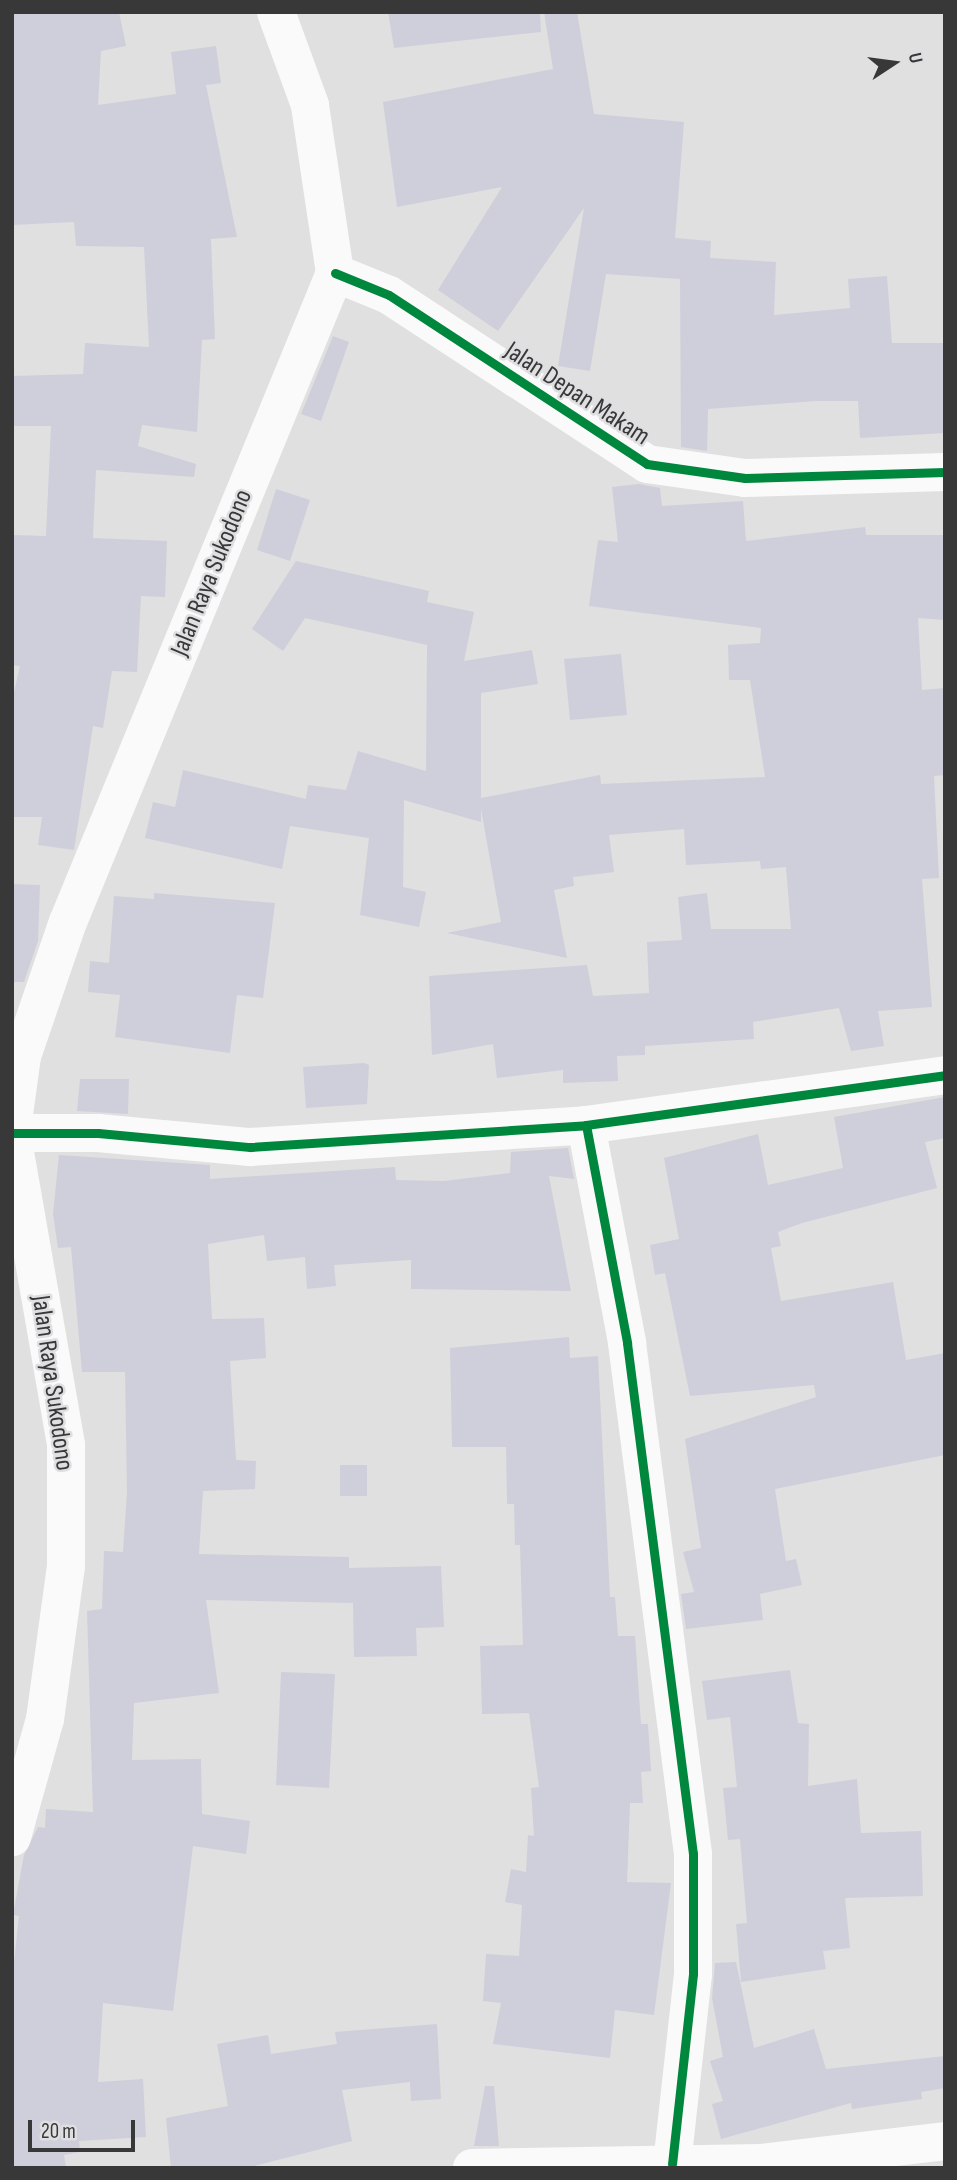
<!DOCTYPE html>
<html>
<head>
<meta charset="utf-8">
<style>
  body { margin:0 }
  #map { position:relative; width:957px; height:2180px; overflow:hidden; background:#e0e0e0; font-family:"Sofia Sans Condensed",sans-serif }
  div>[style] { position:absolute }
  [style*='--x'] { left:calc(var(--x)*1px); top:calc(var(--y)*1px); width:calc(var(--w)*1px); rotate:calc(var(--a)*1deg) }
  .building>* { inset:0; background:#cecfda }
  .minor>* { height:38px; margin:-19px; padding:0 19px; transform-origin:19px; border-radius:19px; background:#fafafa }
  .major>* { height:38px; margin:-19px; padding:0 19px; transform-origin:19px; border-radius:19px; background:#fafafa }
  .cycleway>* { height:9px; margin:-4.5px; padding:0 4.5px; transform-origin:4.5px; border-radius:4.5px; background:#00873e }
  span { translate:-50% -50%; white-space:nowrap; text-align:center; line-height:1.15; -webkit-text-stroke:5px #dfdfe1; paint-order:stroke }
  .street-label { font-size:26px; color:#383839 }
  .frame { position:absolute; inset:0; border:14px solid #383839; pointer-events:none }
  .north { position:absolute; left:859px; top:28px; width:70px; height:70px; -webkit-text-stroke:5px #dfdfe1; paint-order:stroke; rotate:77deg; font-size:19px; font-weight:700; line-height:28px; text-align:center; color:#383839 }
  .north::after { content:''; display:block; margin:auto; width:24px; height:32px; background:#383839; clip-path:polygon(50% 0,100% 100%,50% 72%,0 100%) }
  .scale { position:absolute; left:28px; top:2120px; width:107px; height:32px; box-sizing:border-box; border:4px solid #383839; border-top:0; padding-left:9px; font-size:21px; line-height:24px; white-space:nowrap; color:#383839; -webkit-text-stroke:5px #dfdfe1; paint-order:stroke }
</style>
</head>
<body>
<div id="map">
  <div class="building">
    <i style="clip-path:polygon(12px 12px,119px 12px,126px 46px,101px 51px,98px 105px,176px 94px,171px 52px,216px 46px,221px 83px,206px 85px,237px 237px,211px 239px,215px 339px,202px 340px,197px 432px,142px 425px,138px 446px,196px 464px,194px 477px,96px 470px,93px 538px,167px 541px,165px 597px,141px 596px,137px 672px,112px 671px,103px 728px,93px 726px,74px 850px,38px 845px,42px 817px,12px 817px,12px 701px,20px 666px,12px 665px,12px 535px,46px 536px,51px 426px,12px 426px,12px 376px,83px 374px,85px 343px,149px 347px,144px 247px,76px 246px,74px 222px,12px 225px)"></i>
    <i style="clip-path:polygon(388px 12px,540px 12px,541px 32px,394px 48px)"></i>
    <i style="clip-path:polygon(544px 12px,577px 12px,594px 114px,684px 122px,675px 238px,711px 241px,710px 258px,776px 262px,774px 315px,850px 308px,848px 279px,887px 276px,892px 343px,945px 343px,945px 433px,860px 438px,858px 401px,816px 401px,708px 409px,707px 451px,681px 447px,680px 279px,606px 274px,590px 371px,558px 366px,584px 208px,498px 331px,438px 290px,502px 187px,397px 207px,383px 102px,553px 69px)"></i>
    <i style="clip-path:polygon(333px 336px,349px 342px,321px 421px,301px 414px)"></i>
    <i style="clip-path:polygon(639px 484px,660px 488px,662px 506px,743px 501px,746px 541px,865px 527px,866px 535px,945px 535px,945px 620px,918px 618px,922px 690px,945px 688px,945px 775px,934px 776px,939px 878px,922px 879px,932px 1007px,878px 1011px,884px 1046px,851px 1051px,839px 1008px,753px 1022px,754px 1039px,645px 1046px,645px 1055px,617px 1056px,618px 1081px,563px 1083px,563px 1070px,497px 1078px,493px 1044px,432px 1055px,429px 976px,587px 965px,593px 996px,649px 993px,647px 942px,682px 940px,678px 897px,707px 893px,711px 929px,791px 929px,786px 867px,761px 869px,760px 861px,686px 865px,684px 829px,609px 835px,614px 872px,573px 877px,574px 886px,554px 890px,567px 958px,447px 933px,501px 922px,481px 809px,481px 822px,404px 800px,403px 887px,426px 892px,419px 927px,360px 915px,369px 838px,290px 826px,282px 869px,145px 838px,153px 802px,175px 807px,183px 770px,306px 799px,308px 785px,346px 790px,358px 751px,426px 771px,427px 645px,305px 618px,283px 651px,252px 629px,296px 561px,429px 591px,427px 602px,474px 612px,464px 661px,532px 650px,538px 684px,481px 693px,481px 798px,600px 775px,601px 784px,765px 777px,750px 680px,729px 680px,728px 645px,760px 643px,761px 628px,589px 606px,598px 540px,618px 542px,612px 487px)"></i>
    <i style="clip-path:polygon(276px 489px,310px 500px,290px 561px,257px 550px)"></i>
    <i style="clip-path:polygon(621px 654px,627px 715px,570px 720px,564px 659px)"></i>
    <i style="clip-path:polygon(12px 884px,40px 885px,38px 941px,24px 982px,12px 982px)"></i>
    <i style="clip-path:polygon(154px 893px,275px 903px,263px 998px,237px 995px,230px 1053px,115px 1037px,120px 995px,88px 992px,90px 961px,109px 963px,114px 896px,154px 899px)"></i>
    <i style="clip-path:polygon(364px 1063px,369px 1065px,367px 1104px,306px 1108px,303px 1067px)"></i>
    <i style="clip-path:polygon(80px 1079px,129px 1079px,128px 1114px,77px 1111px)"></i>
    <i style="clip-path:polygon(945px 1097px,945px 1138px,925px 1142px,937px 1188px,802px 1223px,778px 1232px,781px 1246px,771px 1248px,781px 1301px,893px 1282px,906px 1360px,945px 1353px,945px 1455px,775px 1489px,786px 1561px,796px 1559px,802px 1585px,760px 1594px,763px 1620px,686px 1629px,681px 1594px,694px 1592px,683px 1552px,701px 1548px,685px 1439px,816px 1397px,814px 1385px,690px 1396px,665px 1273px,655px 1275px,650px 1245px,679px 1239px,664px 1158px,758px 1134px,768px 1185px,843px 1168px,834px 1117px)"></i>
    <i style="clip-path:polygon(568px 1148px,574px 1179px,549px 1176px,571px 1291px,411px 1289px,411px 1260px,334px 1265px,336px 1286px,307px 1289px,305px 1257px,267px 1261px,264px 1235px,208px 1244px,212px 1319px,264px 1318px,266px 1358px,230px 1361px,236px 1460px,256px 1461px,255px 1489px,203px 1491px,199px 1554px,349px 1557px,349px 1568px,441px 1566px,444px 1627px,416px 1628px,417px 1656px,354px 1657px,353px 1603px,206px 1600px,219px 1693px,134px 1703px,132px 1760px,201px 1759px,202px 1814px,250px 1821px,246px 1854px,193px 1846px,173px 2011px,103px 2003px,98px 2082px,143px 2079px,146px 2137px,79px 2141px,80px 2152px,64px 2155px,66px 2168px,12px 2168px,12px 1981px,19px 1916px,13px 1915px,24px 1855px,38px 1827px,45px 1828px,46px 1809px,93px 1812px,87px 1611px,102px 1609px,104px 1551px,123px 1552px,127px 1492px,125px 1372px,82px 1372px,71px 1247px,58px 1248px,53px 1214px,59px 1155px,210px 1165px,210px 1179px,395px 1167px,396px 1180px,444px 1181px,510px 1173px,511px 1152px)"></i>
    <i style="clip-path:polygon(569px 1337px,570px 1358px,598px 1356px,610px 1597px,615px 1597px,618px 1636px,635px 1636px,641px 1724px,648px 1724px,651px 1771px,641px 1772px,643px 1803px,630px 1803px,627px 1882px,671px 1883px,654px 2015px,615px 2010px,610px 2058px,493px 2044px,501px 2003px,483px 2001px,486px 1954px,519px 1956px,522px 1905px,505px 1902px,511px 1869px,526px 1872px,528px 1835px,534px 1836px,531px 1788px,539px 1787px,529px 1713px,482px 1714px,480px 1646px,523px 1645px,520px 1545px,515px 1545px,514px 1504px,507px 1504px,506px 1447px,452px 1447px,450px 1348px)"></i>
    <i style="clip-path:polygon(340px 1465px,367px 1465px,367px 1496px,340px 1496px)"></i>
    <i style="clip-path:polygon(790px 1670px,798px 1723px,809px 1724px,808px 1786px,857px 1779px,861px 1833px,921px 1831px,923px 1896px,845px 1898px,850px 1948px,823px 1951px,826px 1969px,741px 1982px,736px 1924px,747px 1923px,740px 1839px,728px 1840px,723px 1788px,737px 1787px,730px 1717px,707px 1720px,702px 1681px)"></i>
    <i style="clip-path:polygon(281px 1672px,335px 1674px,329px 1788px,276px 1785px)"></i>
    <i style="clip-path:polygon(736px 1962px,754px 2048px,814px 2029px,826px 2069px,945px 2056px,945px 2088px,921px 2092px,922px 2099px,852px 2109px,851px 2103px,721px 2139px,712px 2104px,723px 2101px,710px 2061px,723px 2057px,712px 1998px,715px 1963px)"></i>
    <i style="clip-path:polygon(437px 2024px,441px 2099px,411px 2101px,410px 2082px,342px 2090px,352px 2141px,246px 2168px,171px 2168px,166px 2118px,228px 2106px,217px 2044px,268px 2035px,271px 2054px,337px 2044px,335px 2032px)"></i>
    <i style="clip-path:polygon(485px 2086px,494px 2086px,499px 2146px,474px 2146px)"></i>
  </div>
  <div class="minor">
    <i style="--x:335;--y:273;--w:58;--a:22.2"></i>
    <i style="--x:389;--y:295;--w:308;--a:33.2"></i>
    <i style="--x:647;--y:464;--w:99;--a:8.1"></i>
    <i style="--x:745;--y:478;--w:200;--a:-1.7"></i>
    <i style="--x:586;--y:1125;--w:222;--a:79.3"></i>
    <i style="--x:627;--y:1343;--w:515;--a:82.64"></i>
    <i style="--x:693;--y:1854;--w:120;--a:90"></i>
    <i style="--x:693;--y:1974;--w:191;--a:96.3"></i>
    <i style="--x:12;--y:1133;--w:86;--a:0"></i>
    <i style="--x:98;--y:1133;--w:153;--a:5.3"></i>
    <i style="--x:250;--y:1147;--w:337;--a:-3.7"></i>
    <i style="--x:586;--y:1125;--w:362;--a:-7.9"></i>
    <i style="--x:472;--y:2168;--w:289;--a:-1"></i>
    <i style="--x:761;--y:2163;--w:185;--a:-6.8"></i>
  </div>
  <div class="major">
    <i style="--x:12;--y:1129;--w:74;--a:-82.2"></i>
    <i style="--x:22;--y:1056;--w:142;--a:-71.1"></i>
    <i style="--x:68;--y:922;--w:702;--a:-67.64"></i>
    <i style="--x:335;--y:273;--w:170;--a:-98.5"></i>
    <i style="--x:310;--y:105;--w:99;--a:-110.1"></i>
    <i style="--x:12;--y:1135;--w:315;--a:80.1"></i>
    <i style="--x:66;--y:1445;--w:121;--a:90"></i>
    <i style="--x:66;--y:1566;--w:154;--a:97.8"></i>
    <i style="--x:45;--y:1719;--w:123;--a:105.6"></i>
  </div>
  <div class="cycleway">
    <i style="--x:335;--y:273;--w:58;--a:22.2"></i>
    <i style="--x:389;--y:295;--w:308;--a:33.2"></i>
    <i style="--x:647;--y:464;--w:99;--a:8.1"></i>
    <i style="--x:745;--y:478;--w:200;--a:-1.7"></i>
    <i style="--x:586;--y:1125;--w:222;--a:79.3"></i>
    <i style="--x:627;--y:1343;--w:515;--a:82.64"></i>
    <i style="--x:693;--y:1854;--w:120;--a:90"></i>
    <i style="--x:693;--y:1974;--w:191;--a:96.3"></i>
    <i style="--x:12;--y:1133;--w:86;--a:0"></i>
    <i style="--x:98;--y:1133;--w:153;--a:5.3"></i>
    <i style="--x:250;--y:1147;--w:337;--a:-3.7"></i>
    <i style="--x:586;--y:1125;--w:362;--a:-7.9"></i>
  </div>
  <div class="street-label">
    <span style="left:577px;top:394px;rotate:33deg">Jalan Depan Makam</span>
    <span style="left:212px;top:573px;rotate:-68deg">Jalan Raya Sukodono</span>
    <span style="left:52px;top:1383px;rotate:82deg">Jalan Raya Sukodono</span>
  </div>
  <div class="frame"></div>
  <div class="north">U</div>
  <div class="scale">20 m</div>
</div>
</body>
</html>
